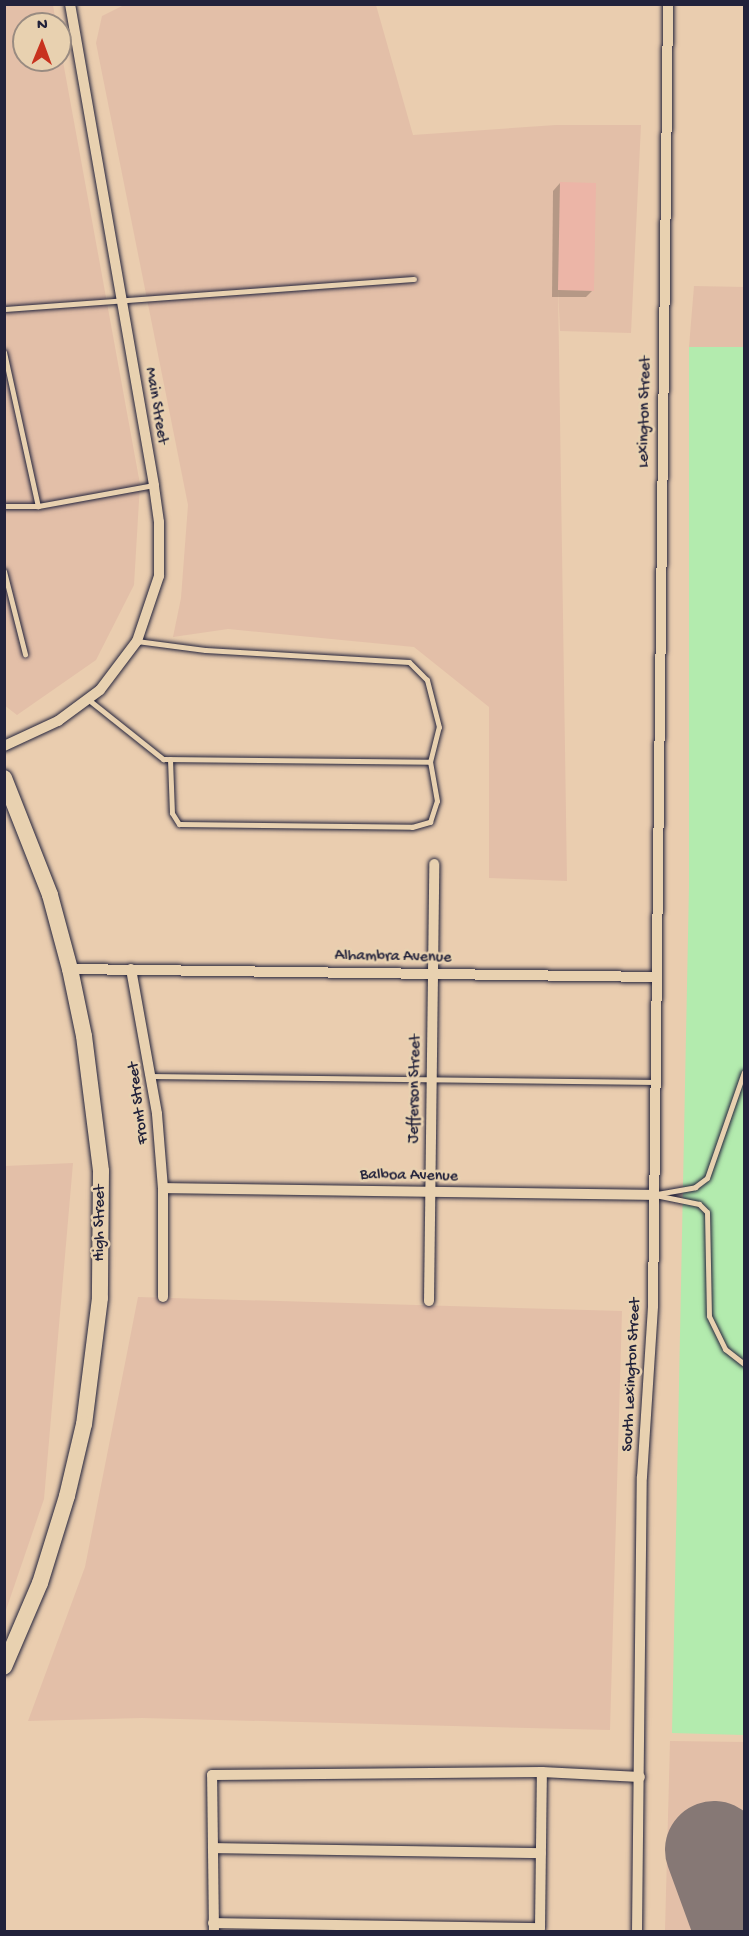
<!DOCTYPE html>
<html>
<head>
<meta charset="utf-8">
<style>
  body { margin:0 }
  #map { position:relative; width:749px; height:1936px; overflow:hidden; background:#eacdaf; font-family:"Gochi Hand",sans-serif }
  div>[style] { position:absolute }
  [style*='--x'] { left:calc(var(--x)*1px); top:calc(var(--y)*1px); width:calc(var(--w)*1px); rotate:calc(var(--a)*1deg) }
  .built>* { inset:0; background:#e3bfa8 }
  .green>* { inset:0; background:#b3ebae }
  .shadow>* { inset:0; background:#0003 }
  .runway>* { height:98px; margin:-49px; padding:0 49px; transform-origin:49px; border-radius:49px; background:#867875 }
  .building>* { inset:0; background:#ecb5a7 }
  .roads { filter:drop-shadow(0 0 2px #22223b) drop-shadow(0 0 2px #22223b) }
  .lane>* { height:5px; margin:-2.5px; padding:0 2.5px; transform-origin:2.5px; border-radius:2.5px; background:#e8d1b0 }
  .street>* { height:10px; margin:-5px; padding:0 5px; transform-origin:5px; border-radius:5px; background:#e8d1b0 }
  .secondary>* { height:16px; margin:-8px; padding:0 8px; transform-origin:8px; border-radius:8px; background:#e8d1b0 }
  span { translate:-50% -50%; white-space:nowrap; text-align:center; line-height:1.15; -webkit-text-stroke:5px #e8d1b0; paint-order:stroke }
  .street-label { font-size:16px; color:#22223b }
  .frame { position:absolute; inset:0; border:6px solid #22223b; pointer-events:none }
  .north { position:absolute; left:12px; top:12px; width:60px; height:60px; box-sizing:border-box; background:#e8d1b0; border:2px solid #998b81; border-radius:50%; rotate:1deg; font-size:16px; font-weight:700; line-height:24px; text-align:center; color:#22223b }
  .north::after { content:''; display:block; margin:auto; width:21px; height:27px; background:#c8321e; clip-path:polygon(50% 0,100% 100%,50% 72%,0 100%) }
</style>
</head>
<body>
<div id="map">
  <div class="built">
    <i style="clip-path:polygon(4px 5px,53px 5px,56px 24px,24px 24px,24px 60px,60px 60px,60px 45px,140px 484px,134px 585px,96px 660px,17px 715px,4px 705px)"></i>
    <i style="clip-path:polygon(124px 5px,376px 5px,413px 135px,556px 125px,641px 125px,631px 333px,560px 331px,558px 287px,567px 881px,489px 878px,489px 707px,414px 647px,228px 629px,173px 637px,181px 598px,188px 505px,96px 43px,102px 16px)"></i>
    <i style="clip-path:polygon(694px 286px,744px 287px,744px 347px,689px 347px)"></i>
    <i style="clip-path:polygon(73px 1163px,44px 1499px,5px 1613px,5px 1166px)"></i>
    <i style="clip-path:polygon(138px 1297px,622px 1311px,610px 1730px,142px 1718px,28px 1721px,85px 1567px)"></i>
    <i style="clip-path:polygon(670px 1741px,744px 1742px,744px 1931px,665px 1931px)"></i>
  </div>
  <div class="green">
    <i style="clip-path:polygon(689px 347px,744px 347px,744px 1735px,672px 1733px,689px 886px)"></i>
  </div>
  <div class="shadow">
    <i style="clip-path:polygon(560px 183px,593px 290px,586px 297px,552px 297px,553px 191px)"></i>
  </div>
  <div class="runway">
    <i style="--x:714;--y:1850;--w:87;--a:69.9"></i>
  </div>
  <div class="building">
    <i style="clip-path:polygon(560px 182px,596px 183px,594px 291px,558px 290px)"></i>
  </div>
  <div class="roads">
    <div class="lane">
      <i style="--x:4;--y:309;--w:411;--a:-4.2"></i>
      <i style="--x:4;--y:352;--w:158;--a:77.6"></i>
      <i style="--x:4;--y:506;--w:34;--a:0"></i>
      <i style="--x:38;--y:506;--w:118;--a:-10.3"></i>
      <i style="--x:4;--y:571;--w:86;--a:75.8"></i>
      <i style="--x:89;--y:700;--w:95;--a:38.6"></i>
      <i style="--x:163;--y:759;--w:267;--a:0.6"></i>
      <i style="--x:430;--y:762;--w:36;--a:-76"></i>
      <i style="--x:439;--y:727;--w:49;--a:-104.3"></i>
      <i style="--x:427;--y:680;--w:25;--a:-135"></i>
      <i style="--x:409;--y:662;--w:204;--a:-176.6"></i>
      <i style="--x:205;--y:650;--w:69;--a:-172.5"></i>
      <i style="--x:170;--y:759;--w:54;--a:87.9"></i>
      <i style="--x:172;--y:813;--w:13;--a:58"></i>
      <i style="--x:179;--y:824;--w:233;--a:0.7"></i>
      <i style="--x:412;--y:827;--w:19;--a:-16"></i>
      <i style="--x:430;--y:822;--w:22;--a:-72"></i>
      <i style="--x:437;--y:801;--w:40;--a:-100"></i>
      <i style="--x:152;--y:1076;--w:502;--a:0.68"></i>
      <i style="--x:657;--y:1194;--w:39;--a:-10"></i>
      <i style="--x:695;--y:1187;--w:15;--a:-37"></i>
      <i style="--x:707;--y:1178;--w:112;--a:-70.8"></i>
      <i style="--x:655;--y:1195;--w:45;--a:11.6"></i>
      <i style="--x:699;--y:1204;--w:11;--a:45"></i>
      <i style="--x:707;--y:1212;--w:104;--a:88.9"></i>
      <i style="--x:709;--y:1316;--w:37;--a:64"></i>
      <i style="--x:725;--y:1349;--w:24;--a:38"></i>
    </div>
    <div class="street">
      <i style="--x:4;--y:746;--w:60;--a:-24.8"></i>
      <i style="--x:58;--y:721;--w:52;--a:-36.4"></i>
      <i style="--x:100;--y:690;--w:61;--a:-52.9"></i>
      <i style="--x:137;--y:641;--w:69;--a:-71.3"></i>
      <i style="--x:159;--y:576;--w:54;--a:-90"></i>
      <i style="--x:159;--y:522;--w:37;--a:-98"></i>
      <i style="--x:154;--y:485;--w:488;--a:-99.9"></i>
      <i style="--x:70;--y:969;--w:584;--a:0.78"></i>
      <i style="--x:131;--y:969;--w:147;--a:79.8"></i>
      <i style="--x:157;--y:1114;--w:74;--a:85.4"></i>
      <i style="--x:163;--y:1188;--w:109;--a:90"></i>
      <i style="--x:163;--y:1188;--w:492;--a:0.8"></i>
      <i style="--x:429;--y:1301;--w:437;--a:-89.3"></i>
      <i style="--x:213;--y:1848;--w:328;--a:0.9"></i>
      <i style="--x:213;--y:1923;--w:327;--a:0.9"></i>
      <i style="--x:540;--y:1928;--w:156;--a:-89.3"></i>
      <i style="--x:214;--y:1932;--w:157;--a:-90.7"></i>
      <i style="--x:212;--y:1775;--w:330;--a:-0.5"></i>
      <i style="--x:542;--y:1772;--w:98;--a:2.9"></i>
      <i style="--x:637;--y:1932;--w:455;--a:-89.4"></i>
      <i style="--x:642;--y:1477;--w:171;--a:-86.3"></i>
      <i style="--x:653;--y:1306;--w:1302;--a:-89.34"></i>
    </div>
    <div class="secondary">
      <i style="--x:4;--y:778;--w:126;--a:68.5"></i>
      <i style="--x:50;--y:895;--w:77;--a:74.9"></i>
      <i style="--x:70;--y:969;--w:68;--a:78.2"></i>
      <i style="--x:84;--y:1036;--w:136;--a:82.8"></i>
      <i style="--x:101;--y:1171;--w:127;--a:90.5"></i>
      <i style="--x:100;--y:1298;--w:127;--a:97.2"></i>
      <i style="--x:84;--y:1424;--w:74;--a:103.3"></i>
      <i style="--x:67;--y:1496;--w:91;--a:107.2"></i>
      <i style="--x:40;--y:1583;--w:91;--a:113.2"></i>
    </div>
  </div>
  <div class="street-label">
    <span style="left:155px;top:406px;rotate:80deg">Main Street</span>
    <span style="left:646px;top:412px;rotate:-89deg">Lexington Street</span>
    <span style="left:393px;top:958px;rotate:1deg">Alhambra Avenue</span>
    <span style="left:416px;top:1089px;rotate:-89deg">Jefferson Street</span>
    <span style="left:140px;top:1103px;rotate:-97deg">Front Street</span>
    <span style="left:409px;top:1177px;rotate:1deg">Balboa Avenue</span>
    <span style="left:101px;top:1223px;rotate:-90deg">High Street</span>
    <span style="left:633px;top:1375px;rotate:-87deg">South Lexington Street</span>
  </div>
  <div class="frame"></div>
  <div class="north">N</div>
</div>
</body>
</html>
